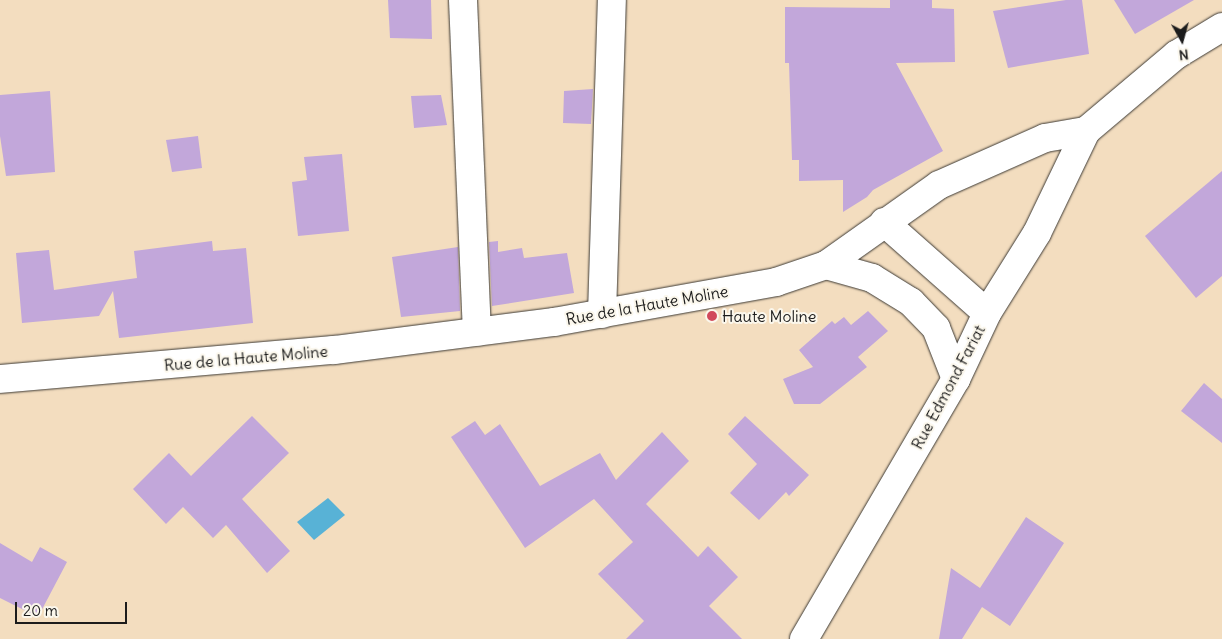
<!DOCTYPE html>
<html>
<head>
<meta charset="utf-8">
<style>
  body { margin:0 }
  #map { position:relative; width:1222px; height:639px; overflow:hidden; background:#f3ddbf; font-family:Delius,sans-serif }
  div>[style] { position:absolute }
  [style*='--x'] { left:calc(var(--x)*1px); top:calc(var(--y)*1px); width:calc(var(--w)*1px); rotate:calc(var(--a)*1deg) }
  .water>* { inset:0; background:#58b2d6 }
  .building>* { inset:0; background:#c2a7da }
  .roads { filter:drop-shadow(0 0 1px #3c3934) drop-shadow(0 0 1px #3c3934) }
  .minor>* { height:28px; margin:-14px; padding:0 14px; transform-origin:14px; border-radius:14px; background:#fff }
  .dots>* { width:14px; height:14px; translate:-50% -50%; box-sizing:border-box; border:2px solid #fbf7ec; border-radius:50% }
  span { translate:-50% -50%; white-space:nowrap; text-align:center; line-height:1.15; -webkit-text-stroke:4px #fbf7ec; paint-order:stroke }
  .street-label { font-size:16px; color:#1c1c1c }
  .poi-label { font-size:16px; color:#1c1c1c }
  .left { translate:0 -50%; text-align:left }
  .north { position:absolute; left:1157px; top:15px; width:50px; height:50px; -webkit-text-stroke:4px #fbf7ec; paint-order:stroke; rotate:173deg; font-size:14px; font-weight:700; line-height:20px; text-align:center; color:#1c1c1c }
  .north::after { content:''; display:block; margin:auto; width:18px; height:22px; background:#1c1c1c; clip-path:polygon(50% 0,100% 100%,50% 72%,0 100%) }
  .scale { position:absolute; left:15px; top:602px; width:112px; height:22px; box-sizing:border-box; border:2px solid #1c1c1c; border-top:0; padding-left:6px; font-size:15px; line-height:18px; white-space:nowrap; color:#1c1c1c; -webkit-text-stroke:4px #fbf7ec; paint-order:stroke }
</style>
</head>
<body>
<div id="map">
  <div class="water">
    <i style="clip-path:polygon(328px 498px,345px 515px,314px 540px,297px 522px)"></i>
  </div>
  <div class="building">
    <i style="clip-path:polygon(388px 0,431px 0,432px 39px,390px 38px)"></i>
    <i style="clip-path:polygon(890px 0,932px 0,932px 8px,954px 9px,955px 62px,896px 63px,943px 151px,873px 190px,867px 197px,843px 212px,843px 180px,799px 181px,799px 160px,792px 160px,789px 63px,785px 63px,785px 7px,890px 8px)"></i>
    <i style="clip-path:polygon(1066px 0,1082px 0,1089px 54px,1008px 68px,993px 11px)"></i>
    <i style="clip-path:polygon(1114px 0,1194px 0,1135px 34px)"></i>
    <i style="clip-path:polygon(593px 89px,591px 124px,563px 123px,564px 91px)"></i>
    <i style="clip-path:polygon(50px 91px,55px 172px,6px 176px,0 136px,0 95px)"></i>
    <i style="clip-path:polygon(441px 95px,447px 125px,414px 128px,411px 96px)"></i>
    <i style="clip-path:polygon(198px 136px,202px 168px,172px 172px,166px 140px)"></i>
    <i style="clip-path:polygon(342px 154px,349px 231px,298px 236px,292px 182px,307px 180px,304px 157px)"></i>
    <i style="clip-path:polygon(1222px 171px,1222px 276px,1196px 298px,1145px 236px)"></i>
    <i style="clip-path:polygon(212px 241px,213px 251px,246px 248px,253px 323px,119px 338px,113px 291px,99px 316px,22px 323px,16px 253px,49px 250px,54px 290px,137px 278px,134px 251px)"></i>
    <i style="clip-path:polygon(498px 241px,498px 252px,522px 248px,524px 258px,567px 253px,574px 293px,492px 306px,489px 242px)"></i>
    <i style="clip-path:polygon(458px 247px,460px 311px,401px 317px,392px 257px)"></i>
    <i style="clip-path:polygon(868px 311px,888px 331px,858px 357px,867px 367px,820px 404px,794px 404px,783px 379px,813px 367px,799px 350px,832px 321px,835px 324px,844px 317px,851px 325px)"></i>
    <i style="clip-path:polygon(1204px 383px,1222px 399px,1222px 443px,1181px 411px)"></i>
    <i style="clip-path:polygon(252px 416px,289px 453px,242px 499px,290px 551px,267px 573px,226px 525px,213px 538px,183px 507px,166px 524px,133px 489px,169px 453px,191px 476px)"></i>
    <i style="clip-path:polygon(745px 416px,809px 475px,789px 496px,786px 492px,759px 520px,730px 493px,757px 464px,728px 434px)"></i>
    <i style="clip-path:polygon(475px 421px,485px 435px,500px 424px,540px 486px,600px 453px,616px 480px,662px 432px,689px 461px,646px 504px,698px 557px,708px 546px,738px 577px,709px 606px,742px 639px,626px 639px,644px 621px,598px 574px,633px 542px,594px 499px,525px 548px,451px 437px)"></i>
    <i style="clip-path:polygon(1026px 517px,1064px 543px,1010px 626px,982px 607px,962px 639px,939px 639px,951px 568px,980px 588px)"></i>
    <i style="clip-path:polygon(0 543px,32px 562px,40px 547px,67px 562px,38px 617px,0 598px)"></i>
  </div>
  <div class="roads">
    <div class="minor">
      <i style="--x:463;--y:0;--w:332;--a:87.6"></i>
      <i style="--x:884;--y:222;--w:137;--a:41.5"></i>
      <i style="--x:826;--y:265;--w:48;--a:15.8"></i>
      <i style="--x:872;--y:278;--w:46;--a:31.6"></i>
      <i style="--x:911;--y:302;--w:36;--a:46"></i>
      <i style="--x:936;--y:328;--w:55;--a:68.6"></i>
      <i style="--x:602;--y:314;--w:314;--a:-88.2"></i>
      <i style="--x:0;--y:379;--w:335;--a:-5"></i>
      <i style="--x:334;--y:350;--w:222;--a:-7.3"></i>
      <i style="--x:554;--y:322;--w:226;--a:-10.2"></i>
      <i style="--x:776;--y:282;--w:53;--a:-18.8"></i>
      <i style="--x:826;--y:265;--w:138;--a:-35.3"></i>
      <i style="--x:939;--y:185;--w:116;--a:-23.9"></i>
      <i style="--x:1045;--y:138;--w:42;--a:-9.7"></i>
      <i style="--x:1086;--y:131;--w:118;--a:-40.2"></i>
      <i style="--x:1176;--y:55;--w:54;--a:-31.3"></i>
      <i style="--x:804;--y:639;--w:301;--a:-59.7"></i>
      <i style="--x:956;--y:379;--w:73;--a:-64.8"></i>
      <i style="--x:987;--y:313;--w:94;--a:-58"></i>
      <i style="--x:1037;--y:233;--w:113;--a:-64.3"></i>
    </div>
  </div>
  <div class="dots">
    <i style="left:712px;top:316px;background:#d1495b"></i>
  </div>
  <div class="street-label">
    <span style="left:647px;top:305px;rotate:-10deg">Rue de la Haute Moline</span>
    <span style="left:246px;top:358px;rotate:-5deg">Rue de la Haute Moline</span>
    <span style="left:948px;top:387px;rotate:-62deg">Rue Edmond Fariat</span>
  </div>
  <div class="poi-label">
    <span class="left" style="left:722px;top:316px">Haute Moline</span>
  </div>
  <div class="north">N</div>
  <div class="scale">20 m</div>
</div>
</body>
</html>
